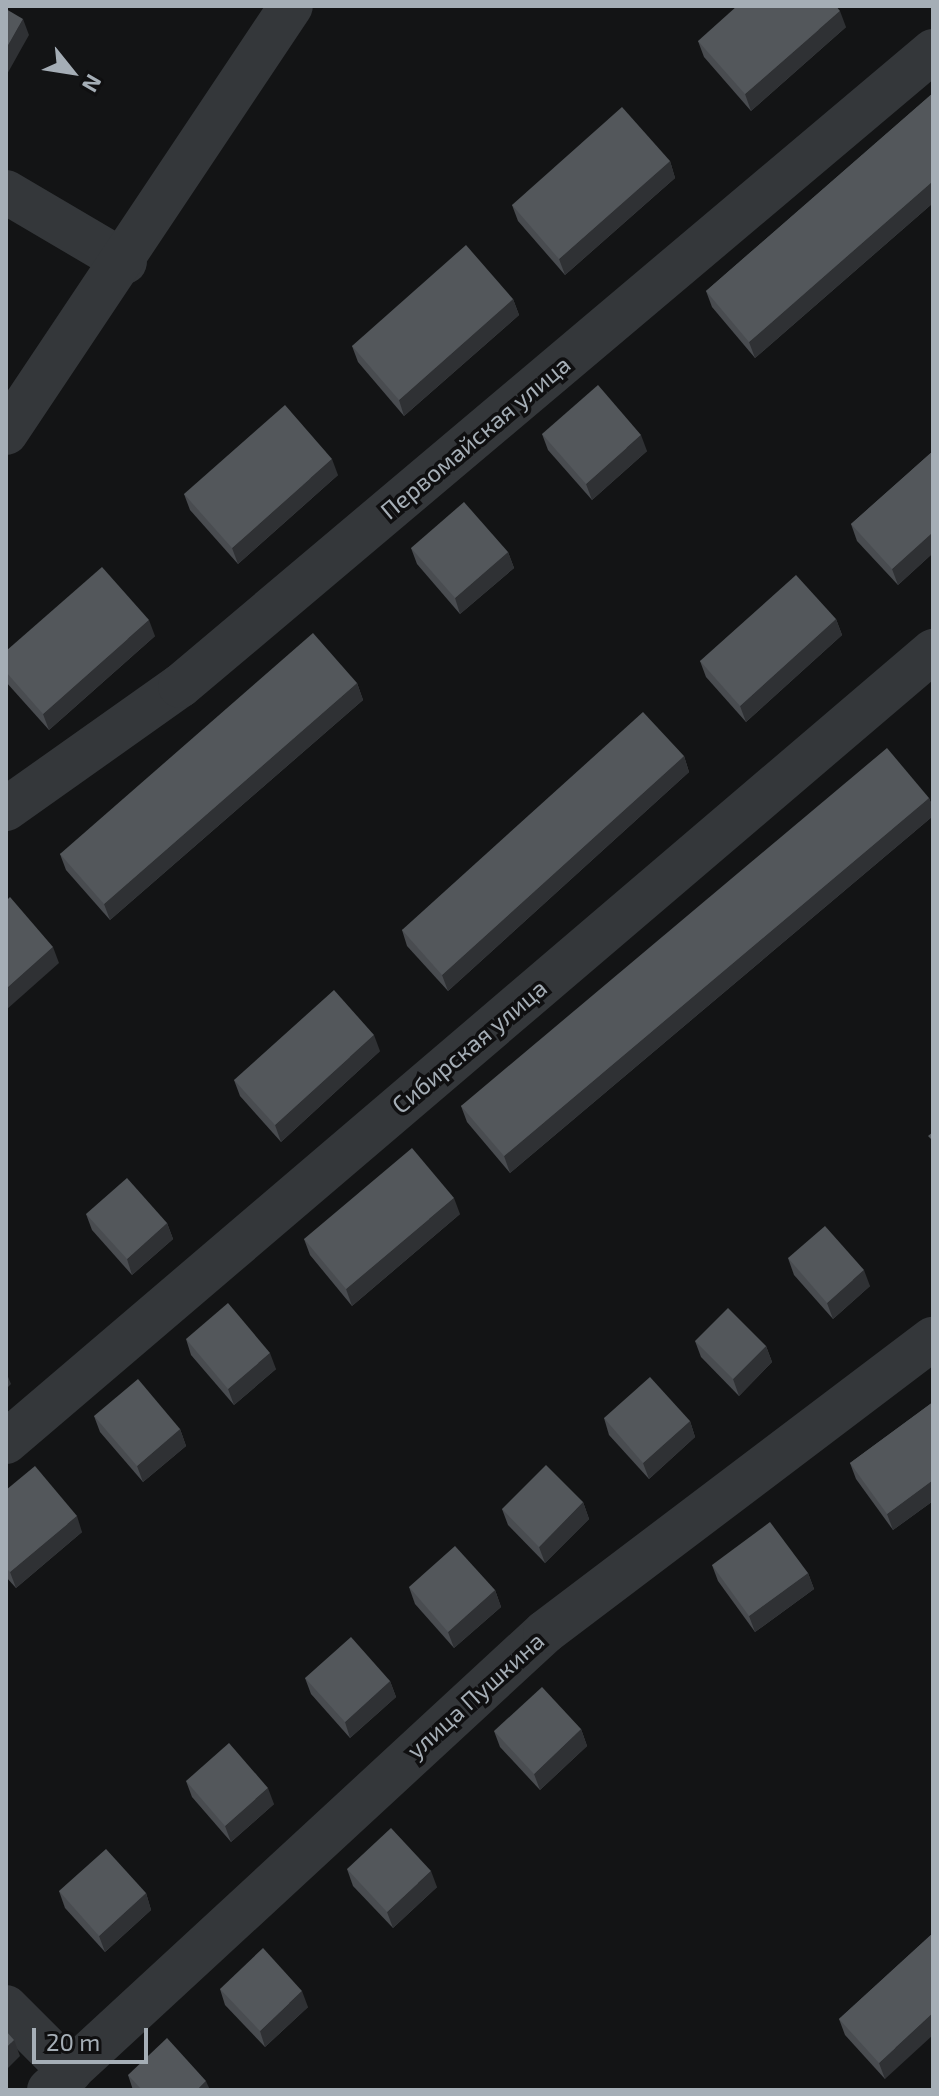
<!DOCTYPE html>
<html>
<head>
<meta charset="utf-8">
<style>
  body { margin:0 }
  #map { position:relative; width:939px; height:2096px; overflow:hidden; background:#131415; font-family:"Exo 2",sans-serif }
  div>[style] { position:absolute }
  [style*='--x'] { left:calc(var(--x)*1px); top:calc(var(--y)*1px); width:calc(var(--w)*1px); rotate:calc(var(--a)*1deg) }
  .minor>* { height:44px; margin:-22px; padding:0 22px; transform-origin:22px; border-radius:22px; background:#34373a }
  .wall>* { inset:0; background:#494c50 }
  .shaded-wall>* { inset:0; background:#2f3134 }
  .building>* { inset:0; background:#53575b }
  span { translate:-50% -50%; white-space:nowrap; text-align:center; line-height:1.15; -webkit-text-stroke:7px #0f0f10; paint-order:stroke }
  .street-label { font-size:24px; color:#a5aeb6 }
  .frame { position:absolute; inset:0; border:8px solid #a5aeb6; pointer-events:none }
  .north { position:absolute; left:32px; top:32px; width:80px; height:80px; -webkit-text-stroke:6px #0f0f10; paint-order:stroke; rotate:120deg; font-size:22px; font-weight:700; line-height:32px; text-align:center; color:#a5aeb6 }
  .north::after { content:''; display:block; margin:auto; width:28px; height:36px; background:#a5aeb6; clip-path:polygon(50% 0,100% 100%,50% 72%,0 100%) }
  .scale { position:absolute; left:32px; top:2028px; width:116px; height:36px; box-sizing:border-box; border:4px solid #a5aeb6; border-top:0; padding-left:10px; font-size:24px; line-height:28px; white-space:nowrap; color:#a5aeb6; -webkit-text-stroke:6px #0f0f10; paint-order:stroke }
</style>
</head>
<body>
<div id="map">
  <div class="minor">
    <i style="--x:6;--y:192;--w:138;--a:30.5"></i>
    <i style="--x:6;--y:433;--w:513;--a:-56.28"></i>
    <i style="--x:6;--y:809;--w:213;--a:-35.3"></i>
    <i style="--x:180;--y:686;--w:985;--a:-40.14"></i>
    <i style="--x:6;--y:1442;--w:1219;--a:-40.47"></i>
    <i style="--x:6;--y:2007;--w:91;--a:45"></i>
    <i style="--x:49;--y:2090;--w:675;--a:-42.72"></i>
    <i style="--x:545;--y:1632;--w:486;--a:-37.1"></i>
  </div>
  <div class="wall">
    <i style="clip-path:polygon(846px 27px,751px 111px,704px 57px,698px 41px)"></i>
    <i style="clip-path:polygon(933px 93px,933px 203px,755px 358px,712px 307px,706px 291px)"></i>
    <i style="clip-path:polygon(670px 161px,675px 178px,565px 275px,518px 221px,512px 205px)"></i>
    <i style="clip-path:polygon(513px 299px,519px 315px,404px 416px,358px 362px,352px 346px)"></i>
    <i style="clip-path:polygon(542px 434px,647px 451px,592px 500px,548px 450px)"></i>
    <i style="clip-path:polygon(933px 451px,933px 553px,898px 585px,857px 541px,851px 524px)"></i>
    <i style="clip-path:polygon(338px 475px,238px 564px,190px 510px,184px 494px)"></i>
    <i style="clip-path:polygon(411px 548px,508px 552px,514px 568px,460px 614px,417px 564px)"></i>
    <i style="clip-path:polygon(836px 619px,842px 635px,746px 722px,706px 677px,700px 661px)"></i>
    <i style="clip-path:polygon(155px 636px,49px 730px,6px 682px,6px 651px)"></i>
    <i style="clip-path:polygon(357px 683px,363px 700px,110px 920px,66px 870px,60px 854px)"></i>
    <i style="clip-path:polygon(684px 756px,689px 772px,448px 991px,407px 946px,402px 930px)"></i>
    <i style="clip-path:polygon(929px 798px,933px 808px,933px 816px,510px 1173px,467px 1122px,461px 1106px)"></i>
    <i style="clip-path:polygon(380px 1051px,281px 1142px,240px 1096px,234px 1080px)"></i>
    <i style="clip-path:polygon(86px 1214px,167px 1223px,173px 1239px,132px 1275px,92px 1230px)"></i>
    <i style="clip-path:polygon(460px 1214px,352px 1306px,310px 1255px,304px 1239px)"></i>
    <i style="clip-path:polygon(788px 1258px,870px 1286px,833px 1319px,794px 1275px)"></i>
    <i style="clip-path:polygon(186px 1339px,276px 1369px,234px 1405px,191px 1355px)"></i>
    <i style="clip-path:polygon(695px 1341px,766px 1346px,772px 1362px,739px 1396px,701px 1357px)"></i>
    <i style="clip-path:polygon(933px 1402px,933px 1501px,893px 1530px,856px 1479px,850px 1463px)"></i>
    <i style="clip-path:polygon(94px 1416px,180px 1429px,186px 1446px,143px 1482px,100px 1432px)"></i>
    <i style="clip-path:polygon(604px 1418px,690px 1421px,695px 1437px,649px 1479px,609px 1435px)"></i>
    <i style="clip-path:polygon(6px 1490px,82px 1532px,16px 1588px,6px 1577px)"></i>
    <i style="clip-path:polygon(583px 1502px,589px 1519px,545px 1563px,508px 1525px,502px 1509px)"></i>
    <i style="clip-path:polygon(712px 1565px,808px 1573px,814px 1589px,755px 1632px,718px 1581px)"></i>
    <i style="clip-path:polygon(409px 1587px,495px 1590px,501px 1607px,454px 1648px,415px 1604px)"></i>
    <i style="clip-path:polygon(305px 1678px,390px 1681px,396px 1697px,350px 1738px,311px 1694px)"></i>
    <i style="clip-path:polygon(581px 1729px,587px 1746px,540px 1790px,500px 1747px,494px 1731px)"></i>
    <i style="clip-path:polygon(186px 1781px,274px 1804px,231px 1842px,192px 1797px)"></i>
    <i style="clip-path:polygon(347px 1869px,437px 1887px,393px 1928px,353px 1886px)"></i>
    <i style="clip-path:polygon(59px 1891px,146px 1893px,151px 1910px,105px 1952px,65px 1908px)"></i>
    <i style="clip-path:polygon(933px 1933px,885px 2079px,845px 2035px,839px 2019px)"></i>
    <i style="clip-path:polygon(220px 1989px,308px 2007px,265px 2047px,225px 2005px)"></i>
    <i style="clip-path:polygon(128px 2075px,210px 2090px,133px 2090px)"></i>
  </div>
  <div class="shaded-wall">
    <i style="clip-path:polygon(840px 11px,846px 27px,751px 111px,745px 94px)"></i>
    <i style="clip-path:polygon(23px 19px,29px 35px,6px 76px,6px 49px)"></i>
    <i style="clip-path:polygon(670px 161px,675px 178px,565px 275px,559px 259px)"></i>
    <i style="clip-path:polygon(933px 181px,933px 203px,755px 358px,749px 342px)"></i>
    <i style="clip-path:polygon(513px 299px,519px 315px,404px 416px,399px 400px)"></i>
    <i style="clip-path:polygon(641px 435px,647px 451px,592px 500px,586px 484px)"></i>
    <i style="clip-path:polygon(332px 459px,338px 475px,238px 564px,232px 548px)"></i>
    <i style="clip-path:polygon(933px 532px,933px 553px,898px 585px,892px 569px)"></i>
    <i style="clip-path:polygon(508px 552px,514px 568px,460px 614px,455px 598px)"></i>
    <i style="clip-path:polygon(836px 619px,842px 635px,746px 722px,740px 706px)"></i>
    <i style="clip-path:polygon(149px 620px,155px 636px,49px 730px,43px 714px)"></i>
    <i style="clip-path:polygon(357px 683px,363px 700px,110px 920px,104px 904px)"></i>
    <i style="clip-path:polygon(684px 756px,689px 772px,448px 991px,442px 975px)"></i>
    <i style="clip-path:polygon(929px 798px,933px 808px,933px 816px,510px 1173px,504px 1156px)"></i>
    <i style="clip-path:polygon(53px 947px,59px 963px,6px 1010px,6px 989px)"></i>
    <i style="clip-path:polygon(374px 1035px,380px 1051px,281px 1142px,275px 1125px)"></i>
    <i style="clip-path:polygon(454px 1198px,460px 1214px,352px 1306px,346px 1289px)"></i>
    <i style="clip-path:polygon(167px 1223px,173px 1239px,132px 1275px,127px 1259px)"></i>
    <i style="clip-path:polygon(864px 1270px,870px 1286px,833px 1319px,827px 1303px)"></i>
    <i style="clip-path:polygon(766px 1346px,772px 1362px,739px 1396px,733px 1379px)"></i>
    <i style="clip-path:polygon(270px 1353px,276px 1369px,234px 1405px,228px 1389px)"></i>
    <i style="clip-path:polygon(6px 1372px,11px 1384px,6px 1389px)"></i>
    <i style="clip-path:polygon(690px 1421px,695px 1437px,649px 1479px,643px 1463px)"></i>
    <i style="clip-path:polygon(180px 1429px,186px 1446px,143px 1482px,137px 1466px)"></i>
    <i style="clip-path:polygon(933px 1480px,933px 1501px,893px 1530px,887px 1514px)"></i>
    <i style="clip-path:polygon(583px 1502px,589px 1519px,545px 1563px,539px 1547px)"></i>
    <i style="clip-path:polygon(77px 1516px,82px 1532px,16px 1588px,10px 1572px)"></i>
    <i style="clip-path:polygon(808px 1573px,814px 1589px,755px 1632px,749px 1616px)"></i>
    <i style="clip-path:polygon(495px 1590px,501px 1607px,454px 1648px,448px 1632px)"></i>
    <i style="clip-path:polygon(390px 1681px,396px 1697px,350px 1738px,345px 1722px)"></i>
    <i style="clip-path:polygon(581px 1729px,587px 1746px,540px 1790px,534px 1774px)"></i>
    <i style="clip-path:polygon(268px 1788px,274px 1804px,231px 1842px,225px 1826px)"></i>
    <i style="clip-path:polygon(431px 1871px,437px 1887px,393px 1928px,387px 1912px)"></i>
    <i style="clip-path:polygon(146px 1893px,151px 1910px,105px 1952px,99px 1936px)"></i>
    <i style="clip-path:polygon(302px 1991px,308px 2007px,265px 2047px,260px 2031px)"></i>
    <i style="clip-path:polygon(933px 2013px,933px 2035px,885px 2079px,879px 2063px)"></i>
    <i style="clip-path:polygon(14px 2040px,20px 2056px,6px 2070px,6px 2048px)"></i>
    <i style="clip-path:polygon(206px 2081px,210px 2090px,197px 2090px)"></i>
  </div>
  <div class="building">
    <i style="clip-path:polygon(737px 6px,836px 6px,840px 11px,745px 94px,698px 41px)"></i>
    <i style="clip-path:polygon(6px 9px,23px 19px,6px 49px)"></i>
    <i style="clip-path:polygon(933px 93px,933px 181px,749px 342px,706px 291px)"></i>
    <i style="clip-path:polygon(622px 107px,670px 161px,559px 259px,512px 205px)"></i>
    <i style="clip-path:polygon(466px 245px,513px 299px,399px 400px,352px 346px)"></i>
    <i style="clip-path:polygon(598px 385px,641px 435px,586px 484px,542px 434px)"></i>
    <i style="clip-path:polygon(285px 405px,332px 459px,232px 548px,184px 494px)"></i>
    <i style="clip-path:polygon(933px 451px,933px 532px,892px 569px,851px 524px)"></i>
    <i style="clip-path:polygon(464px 502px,508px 552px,455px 598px,411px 548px)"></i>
    <i style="clip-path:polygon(102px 567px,149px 620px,43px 714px,6px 672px,6px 651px)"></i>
    <i style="clip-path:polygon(796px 575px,836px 619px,740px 706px,700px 661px)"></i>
    <i style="clip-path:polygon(313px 633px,357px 683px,104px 904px,60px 854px)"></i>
    <i style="clip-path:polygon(643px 712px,684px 756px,442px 975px,402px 930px)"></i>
    <i style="clip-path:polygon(887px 748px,929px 798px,504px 1156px,461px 1106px)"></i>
    <i style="clip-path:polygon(10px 897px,53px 947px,6px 989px,6px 901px)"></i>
    <i style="clip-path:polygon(334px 990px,374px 1035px,275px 1125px,234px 1080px)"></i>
    <i style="clip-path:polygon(933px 1132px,933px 1141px,928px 1136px)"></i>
    <i style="clip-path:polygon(412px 1148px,454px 1198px,346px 1289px,304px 1239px)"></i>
    <i style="clip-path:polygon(127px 1178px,167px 1223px,127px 1259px,86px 1214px)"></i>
    <i style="clip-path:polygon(825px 1226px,864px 1270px,827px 1303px,788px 1258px)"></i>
    <i style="clip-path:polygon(228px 1303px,270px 1353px,228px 1389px,186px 1339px)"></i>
    <i style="clip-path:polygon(728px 1308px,766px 1346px,733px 1379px,695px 1341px)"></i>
    <i style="clip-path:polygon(650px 1377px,690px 1421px,643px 1463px,604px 1418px)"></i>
    <i style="clip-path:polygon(138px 1379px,180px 1429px,137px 1466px,94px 1416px)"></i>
    <i style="clip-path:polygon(933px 1402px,933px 1480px,887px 1514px,850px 1463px)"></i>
    <i style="clip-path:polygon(546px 1465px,583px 1502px,539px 1547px,502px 1509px)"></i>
    <i style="clip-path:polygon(35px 1466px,77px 1516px,10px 1572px,6px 1568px,6px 1490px)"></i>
    <i style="clip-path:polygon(770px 1522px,808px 1573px,749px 1616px,712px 1565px)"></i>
    <i style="clip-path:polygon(455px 1546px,495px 1590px,448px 1632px,409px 1587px)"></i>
    <i style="clip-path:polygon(351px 1637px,390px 1681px,345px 1722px,305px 1678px)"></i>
    <i style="clip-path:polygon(542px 1687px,581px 1729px,534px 1774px,494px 1731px)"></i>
    <i style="clip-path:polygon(229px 1743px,268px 1788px,225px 1826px,186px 1781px)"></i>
    <i style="clip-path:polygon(391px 1828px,431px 1871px,387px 1912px,347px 1869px)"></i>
    <i style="clip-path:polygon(106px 1849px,146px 1893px,99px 1936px,59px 1891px)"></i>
    <i style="clip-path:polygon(933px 1933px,933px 2013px,879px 2063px,839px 2019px)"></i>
    <i style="clip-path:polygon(263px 1948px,302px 1991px,260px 2031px,220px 1989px)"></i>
    <i style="clip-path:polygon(6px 2031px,14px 2040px,6px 2048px)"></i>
    <i style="clip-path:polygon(167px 2038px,206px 2081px,197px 2090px,142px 2090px,128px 2075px)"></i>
  </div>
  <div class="street-label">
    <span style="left:475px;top:437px;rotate:-40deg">Первомайская улица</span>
    <span style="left:469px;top:1046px;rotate:-40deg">Сибирская улица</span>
    <span style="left:475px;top:1695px;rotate:-42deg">улица Пушкина</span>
  </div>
  <div class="frame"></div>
  <div class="north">N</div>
  <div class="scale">20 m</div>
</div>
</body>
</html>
